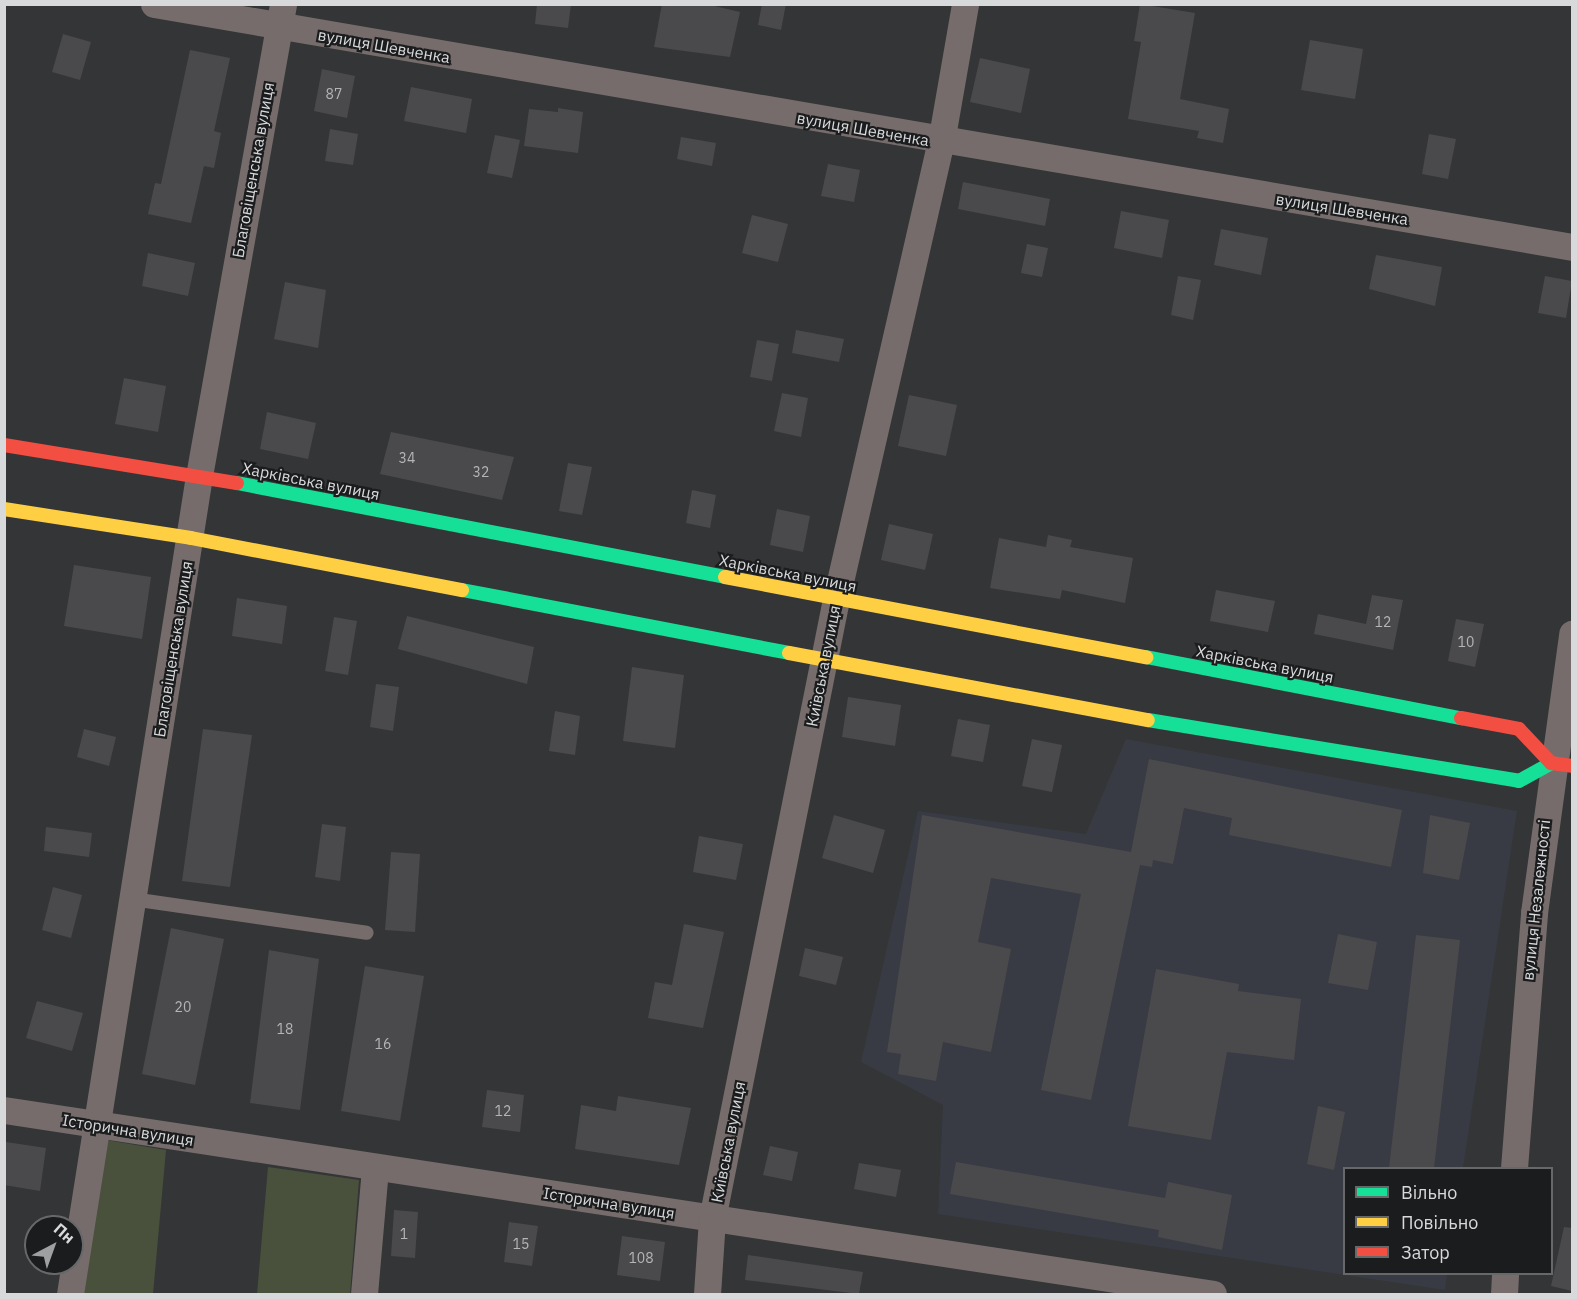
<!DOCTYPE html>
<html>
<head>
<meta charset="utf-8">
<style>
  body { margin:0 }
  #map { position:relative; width:1577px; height:1299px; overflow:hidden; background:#343536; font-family:"IBM Plex Sans",sans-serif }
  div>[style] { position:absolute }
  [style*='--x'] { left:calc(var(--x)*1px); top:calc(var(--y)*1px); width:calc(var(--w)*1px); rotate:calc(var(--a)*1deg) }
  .built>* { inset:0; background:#383b43 }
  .green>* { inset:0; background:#49513c }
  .building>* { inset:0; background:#4a4a4c }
  .lane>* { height:14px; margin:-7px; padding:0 7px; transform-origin:7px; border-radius:7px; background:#766c6c }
  .street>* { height:27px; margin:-13.5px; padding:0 13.5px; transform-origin:13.5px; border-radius:13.5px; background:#766c6c }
  .fast>* { height:14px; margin:-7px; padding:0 7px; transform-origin:7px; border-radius:7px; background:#16e098 }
  .slow>* { height:14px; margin:-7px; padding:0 7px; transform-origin:7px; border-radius:7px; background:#ffcf43 }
  .jam>* { height:14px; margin:-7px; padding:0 7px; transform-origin:7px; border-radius:7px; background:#f24e42 }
  span { translate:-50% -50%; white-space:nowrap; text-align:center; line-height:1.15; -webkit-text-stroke:4.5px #1b1c1d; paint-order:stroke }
  .number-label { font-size:14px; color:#b4b5b7 }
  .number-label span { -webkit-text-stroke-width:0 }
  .street-label { font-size:16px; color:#d8d9db }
  .frame { position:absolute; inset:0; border:6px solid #d8d9db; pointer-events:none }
  .legend { position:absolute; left:1343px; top:1167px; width:210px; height:108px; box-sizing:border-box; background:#1b1c1d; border:2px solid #676869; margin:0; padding:8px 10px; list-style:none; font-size:18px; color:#d8d9db }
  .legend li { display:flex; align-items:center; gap:12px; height:30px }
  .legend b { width:30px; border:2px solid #676869 }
  .north { position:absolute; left:24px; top:1215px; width:60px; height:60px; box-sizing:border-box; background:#1b1c1d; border:2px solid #676869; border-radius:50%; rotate:41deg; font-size:16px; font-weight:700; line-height:24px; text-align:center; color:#d8d9db }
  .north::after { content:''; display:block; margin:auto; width:21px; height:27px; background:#9fa0a1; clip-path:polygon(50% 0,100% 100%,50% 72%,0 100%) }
</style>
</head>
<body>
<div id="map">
  <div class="built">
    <i style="clip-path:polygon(1126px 739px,1517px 811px,1463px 1168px,1344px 1168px,1344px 1274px,1447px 1274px,1445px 1290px,938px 1214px,943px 1105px,861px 1062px,918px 811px,1086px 834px)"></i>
  </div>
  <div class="green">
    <i style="clip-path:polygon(106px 1140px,166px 1150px,153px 1294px,82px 1294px)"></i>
    <i style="clip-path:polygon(268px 1167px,359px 1180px,350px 1294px,257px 1294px)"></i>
  </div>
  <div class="building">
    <i style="clip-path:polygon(537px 4px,571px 4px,568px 28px,535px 24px)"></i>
    <i style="clip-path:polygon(662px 4px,706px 4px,740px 12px,730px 57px,654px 47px)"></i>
    <i style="clip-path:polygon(762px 4px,786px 4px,781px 30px,758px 25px)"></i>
    <i style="clip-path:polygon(1140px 4px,1195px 13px,1180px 99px,1229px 109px,1223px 143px,1197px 138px,1199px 131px,1128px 119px,1141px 42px,1134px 41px)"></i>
    <i style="clip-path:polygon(63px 34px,91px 42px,80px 80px,52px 72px)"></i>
    <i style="clip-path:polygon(1310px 40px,1363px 49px,1355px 99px,1301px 90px)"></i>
    <i style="clip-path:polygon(190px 50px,230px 58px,214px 131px,221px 133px,214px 168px,204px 166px,191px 223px,148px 214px,155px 183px,161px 184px)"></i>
    <i style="clip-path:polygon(980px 58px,1030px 69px,1021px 113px,970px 102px)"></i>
    <i style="clip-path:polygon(322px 69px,355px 76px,347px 118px,314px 111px)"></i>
    <i style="clip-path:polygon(411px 87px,472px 99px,466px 133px,404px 121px)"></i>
    <i style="clip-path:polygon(558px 108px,583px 112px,578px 153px,524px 146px,529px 109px,558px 112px)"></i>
    <i style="clip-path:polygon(330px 129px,358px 134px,353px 165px,325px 161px)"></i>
    <i style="clip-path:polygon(1429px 134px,1456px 139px,1448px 179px,1422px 174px)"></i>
    <i style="clip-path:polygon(495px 135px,520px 140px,512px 178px,487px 173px)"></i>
    <i style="clip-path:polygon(681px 137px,716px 143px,712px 166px,677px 159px)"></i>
    <i style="clip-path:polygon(828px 164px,860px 170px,854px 202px,821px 196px)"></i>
    <i style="clip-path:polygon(963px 182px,1050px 199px,1045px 226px,958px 209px)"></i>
    <i style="clip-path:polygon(1121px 211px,1169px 220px,1162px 258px,1114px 248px)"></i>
    <i style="clip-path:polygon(752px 215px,788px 224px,778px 262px,742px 253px)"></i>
    <i style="clip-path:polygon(1221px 229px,1268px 238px,1261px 275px,1214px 265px)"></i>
    <i style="clip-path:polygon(1027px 244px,1048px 248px,1042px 277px,1021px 273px)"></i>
    <i style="clip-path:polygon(148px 253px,195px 263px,188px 296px,142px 286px)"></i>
    <i style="clip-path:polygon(1376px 255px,1442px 267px,1435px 306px,1369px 289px)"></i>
    <i style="clip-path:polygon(1178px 276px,1201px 280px,1193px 320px,1171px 315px)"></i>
    <i style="clip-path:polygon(1545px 276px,1572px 281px,1566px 318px,1538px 313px)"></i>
    <i style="clip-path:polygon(285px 282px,326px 290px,318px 348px,274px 339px)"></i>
    <i style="clip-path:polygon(796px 330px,844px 339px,839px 362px,792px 353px)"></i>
    <i style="clip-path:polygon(757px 340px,779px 344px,772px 381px,750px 377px)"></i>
    <i style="clip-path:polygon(124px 378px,166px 386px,158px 432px,115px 424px)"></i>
    <i style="clip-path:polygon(782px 393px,808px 398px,801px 437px,774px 431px)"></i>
    <i style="clip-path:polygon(909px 395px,957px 405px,946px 456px,898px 446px)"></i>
    <i style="clip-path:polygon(267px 412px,316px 423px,308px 459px,260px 449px)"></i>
    <i style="clip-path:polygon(391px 432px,514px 457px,502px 500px,380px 474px)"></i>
    <i style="clip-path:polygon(568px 463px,592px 467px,582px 515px,559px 511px)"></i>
    <i style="clip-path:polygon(692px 490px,716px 495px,710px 528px,686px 523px)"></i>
    <i style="clip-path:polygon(777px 509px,810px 516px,803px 552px,770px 545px)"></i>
    <i style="clip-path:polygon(889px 524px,933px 534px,925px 570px,881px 560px)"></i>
    <i style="clip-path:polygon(1048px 535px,1072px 540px,1070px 547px,1133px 558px,1125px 603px,1062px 590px,1060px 599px,990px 588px,999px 538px,1046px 547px)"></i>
    <i style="clip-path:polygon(74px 565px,151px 577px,142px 639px,64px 626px)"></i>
    <i style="clip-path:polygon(1216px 590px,1275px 601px,1268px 632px,1210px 621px)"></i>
    <i style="clip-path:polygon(1372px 595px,1403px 600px,1393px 650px,1314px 634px,1318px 614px,1366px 624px)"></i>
    <i style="clip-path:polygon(237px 598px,287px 606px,282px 644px,232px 636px)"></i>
    <i style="clip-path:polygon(407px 616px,534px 647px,527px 684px,398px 649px)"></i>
    <i style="clip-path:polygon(334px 617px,357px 621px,348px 675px,325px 671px)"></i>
    <i style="clip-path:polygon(1456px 619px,1484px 624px,1475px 667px,1448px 661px)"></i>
    <i style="clip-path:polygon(632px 667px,684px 675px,675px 748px,623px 741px)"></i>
    <i style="clip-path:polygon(376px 684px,399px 687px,393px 731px,370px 727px)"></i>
    <i style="clip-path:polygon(848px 697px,901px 705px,895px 746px,842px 737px)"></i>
    <i style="clip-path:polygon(555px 711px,580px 716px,575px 755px,549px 751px)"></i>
    <i style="clip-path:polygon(958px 719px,990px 725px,983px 762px,951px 756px)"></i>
    <i style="clip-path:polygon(84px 729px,116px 737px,109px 766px,77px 757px)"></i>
    <i style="clip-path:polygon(203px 729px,252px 735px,230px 887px,182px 881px)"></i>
    <i style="clip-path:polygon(1032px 739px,1062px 745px,1052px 792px,1022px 786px)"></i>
    <i style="clip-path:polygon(1149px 759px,1402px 810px,1391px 867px,1229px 835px,1232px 818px,1184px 808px,1173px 864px,1153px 860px,1152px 867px,1140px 865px,1091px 1100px,1041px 1090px,1081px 894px,991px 878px,978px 942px,1011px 949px,991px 1052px,943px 1042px,936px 1081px,898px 1074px,901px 1054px,887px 1052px,922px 815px,1131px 852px)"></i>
    <i style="clip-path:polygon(834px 815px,885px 830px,873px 873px,822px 858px)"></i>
    <i style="clip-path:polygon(1430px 815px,1470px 823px,1459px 880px,1423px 873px)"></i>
    <i style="clip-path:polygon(322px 824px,346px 827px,340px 881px,315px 877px)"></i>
    <i style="clip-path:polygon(46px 827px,92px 833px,89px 857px,44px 851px)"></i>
    <i style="clip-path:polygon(699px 836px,743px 844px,736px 880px,693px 872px)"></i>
    <i style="clip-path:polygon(391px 852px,420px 854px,415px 932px,385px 930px)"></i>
    <i style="clip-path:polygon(53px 887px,82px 895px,71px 938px,42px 930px)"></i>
    <i style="clip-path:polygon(684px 924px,724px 932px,703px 1028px,648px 1018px,655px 982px,672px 985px)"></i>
    <i style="clip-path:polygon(171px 928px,224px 939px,195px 1085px,142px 1074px)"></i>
    <i style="clip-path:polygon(1338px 934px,1377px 942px,1368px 990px,1328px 983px)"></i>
    <i style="clip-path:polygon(1416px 935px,1460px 940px,1434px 1168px,1389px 1168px)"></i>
    <i style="clip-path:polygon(805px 948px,843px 957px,836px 985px,799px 976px)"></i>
    <i style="clip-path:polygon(269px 950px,319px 959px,300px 1110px,250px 1103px)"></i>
    <i style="clip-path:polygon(365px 966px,424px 976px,400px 1121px,341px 1111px)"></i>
    <i style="clip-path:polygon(1156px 969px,1239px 984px,1238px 991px,1301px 999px,1294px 1060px,1227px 1052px,1211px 1140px,1128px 1126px)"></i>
    <i style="clip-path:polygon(37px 1001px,83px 1013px,72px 1051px,26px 1038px)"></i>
    <i style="clip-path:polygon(487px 1090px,524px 1095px,520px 1132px,482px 1127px)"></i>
    <i style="clip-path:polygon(618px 1096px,691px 1108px,679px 1165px,575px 1149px,581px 1105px,616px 1111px)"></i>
    <i style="clip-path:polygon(1318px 1106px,1345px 1112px,1334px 1170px,1307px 1164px)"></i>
    <i style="clip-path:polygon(6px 1142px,46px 1148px,40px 1191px,4px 1185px)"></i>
    <i style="clip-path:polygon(770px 1146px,798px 1152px,792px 1181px,763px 1175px)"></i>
    <i style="clip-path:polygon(956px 1162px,1165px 1198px,1168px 1182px,1232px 1195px,1222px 1250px,1158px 1237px,1159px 1230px,950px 1194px)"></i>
    <i style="clip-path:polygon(859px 1163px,901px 1170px,896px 1197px,854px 1189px)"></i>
    <i style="clip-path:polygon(394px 1210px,418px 1212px,415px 1258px,391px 1256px)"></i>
    <i style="clip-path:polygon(509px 1222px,538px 1226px,532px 1266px,504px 1262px)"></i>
    <i style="clip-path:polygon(1564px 1227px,1572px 1228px,1572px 1291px,1551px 1286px)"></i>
    <i style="clip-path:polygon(622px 1236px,665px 1242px,660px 1281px,617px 1275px)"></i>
    <i style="clip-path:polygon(748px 1255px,863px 1272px,859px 1294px,745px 1280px)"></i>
  </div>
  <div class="lane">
    <i style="--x:132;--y:899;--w:237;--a:8.2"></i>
  </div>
  <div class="street">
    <i style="--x:154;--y:4;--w:1439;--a:9.72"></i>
    <i style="--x:4;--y:1110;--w:1223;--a:8.65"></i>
    <i style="--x:1514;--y:1168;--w:256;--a:-85.5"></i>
    <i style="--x:1534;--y:913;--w:282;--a:-82.2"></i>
    <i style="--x:70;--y:1294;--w:828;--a:-81.04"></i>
    <i style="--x:199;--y:476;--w:479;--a:-79.9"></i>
    <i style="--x:364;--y:1294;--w:126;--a:-85"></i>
    <i style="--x:707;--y:1294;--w:75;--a:-86.2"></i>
    <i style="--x:712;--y:1219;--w:632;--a:-78.69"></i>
    <i style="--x:836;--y:599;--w:469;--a:-77.1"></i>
    <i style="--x:941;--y:142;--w:140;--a:-80.1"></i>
    <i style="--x:1504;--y:1294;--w:20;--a:-87"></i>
  </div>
  <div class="fast">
    <i style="--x:237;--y:483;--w:497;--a:10.9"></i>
    <i style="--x:462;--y:590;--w:333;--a:10.9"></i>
    <i style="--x:1146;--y:657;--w:321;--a:11"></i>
    <i style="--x:1148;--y:720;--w:376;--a:9.3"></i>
    <i style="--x:1519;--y:781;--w:37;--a:-29"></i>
  </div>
  <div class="slow">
    <i style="--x:4;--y:509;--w:189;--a:8.8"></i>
    <i style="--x:191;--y:538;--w:276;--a:10.9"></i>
    <i style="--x:725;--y:577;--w:429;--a:10.8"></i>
    <i style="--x:789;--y:653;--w:365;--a:10.6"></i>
  </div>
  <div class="jam">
    <i style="--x:4;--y:445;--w:236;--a:9.3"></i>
    <i style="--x:1461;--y:718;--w:59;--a:10.7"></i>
    <i style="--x:1519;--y:729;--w:47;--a:46.7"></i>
    <i style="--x:1551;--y:763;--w:21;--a:8"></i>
  </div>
  <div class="number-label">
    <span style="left:334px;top:94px">87</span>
    <span style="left:407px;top:458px">34</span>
    <span style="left:481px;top:472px">32</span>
    <span style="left:1383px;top:622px">12</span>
    <span style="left:1466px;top:642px">10</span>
    <span style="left:183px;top:1007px">20</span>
    <span style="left:285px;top:1029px">18</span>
    <span style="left:383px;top:1044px">16</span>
    <span style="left:503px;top:1111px">12</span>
    <span style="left:404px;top:1234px">1</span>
    <span style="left:521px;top:1244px">15</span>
    <span style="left:641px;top:1258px">108</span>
  </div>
  <div class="street-label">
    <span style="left:384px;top:46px;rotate:10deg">вулиця Шевченка</span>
    <span style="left:863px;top:129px;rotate:10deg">вулиця Шевченка</span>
    <span style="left:253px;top:170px;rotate:-80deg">Благовіщенська вулиця</span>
    <span style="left:1342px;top:209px;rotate:9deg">вулиця Шевченка</span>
    <span style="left:311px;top:481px;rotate:11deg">Харківська вулиця</span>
    <span style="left:788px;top:573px;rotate:11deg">Харківська вулиця</span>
    <span style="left:173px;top:649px;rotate:-81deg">Благовіщенська вулиця</span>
    <span style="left:1265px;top:664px;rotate:11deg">Харківська вулиця</span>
    <span style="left:823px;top:666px;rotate:-79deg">Київська вулиця</span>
    <span style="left:1536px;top:900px;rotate:-84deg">вулиця Незалежності</span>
    <span style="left:128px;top:1130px;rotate:9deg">Історична вулиця</span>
    <span style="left:728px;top:1142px;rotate:-79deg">Київська вулиця</span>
    <span style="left:609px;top:1203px;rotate:9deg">Історична вулиця</span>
  </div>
  <div class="frame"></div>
  <ul class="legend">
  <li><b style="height:8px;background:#16e098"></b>Вільно</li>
  <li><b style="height:8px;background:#ffcf43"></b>Повільно</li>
  <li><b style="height:8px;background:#f24e42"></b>Затор</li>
  </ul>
  <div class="north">Пн</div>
</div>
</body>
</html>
